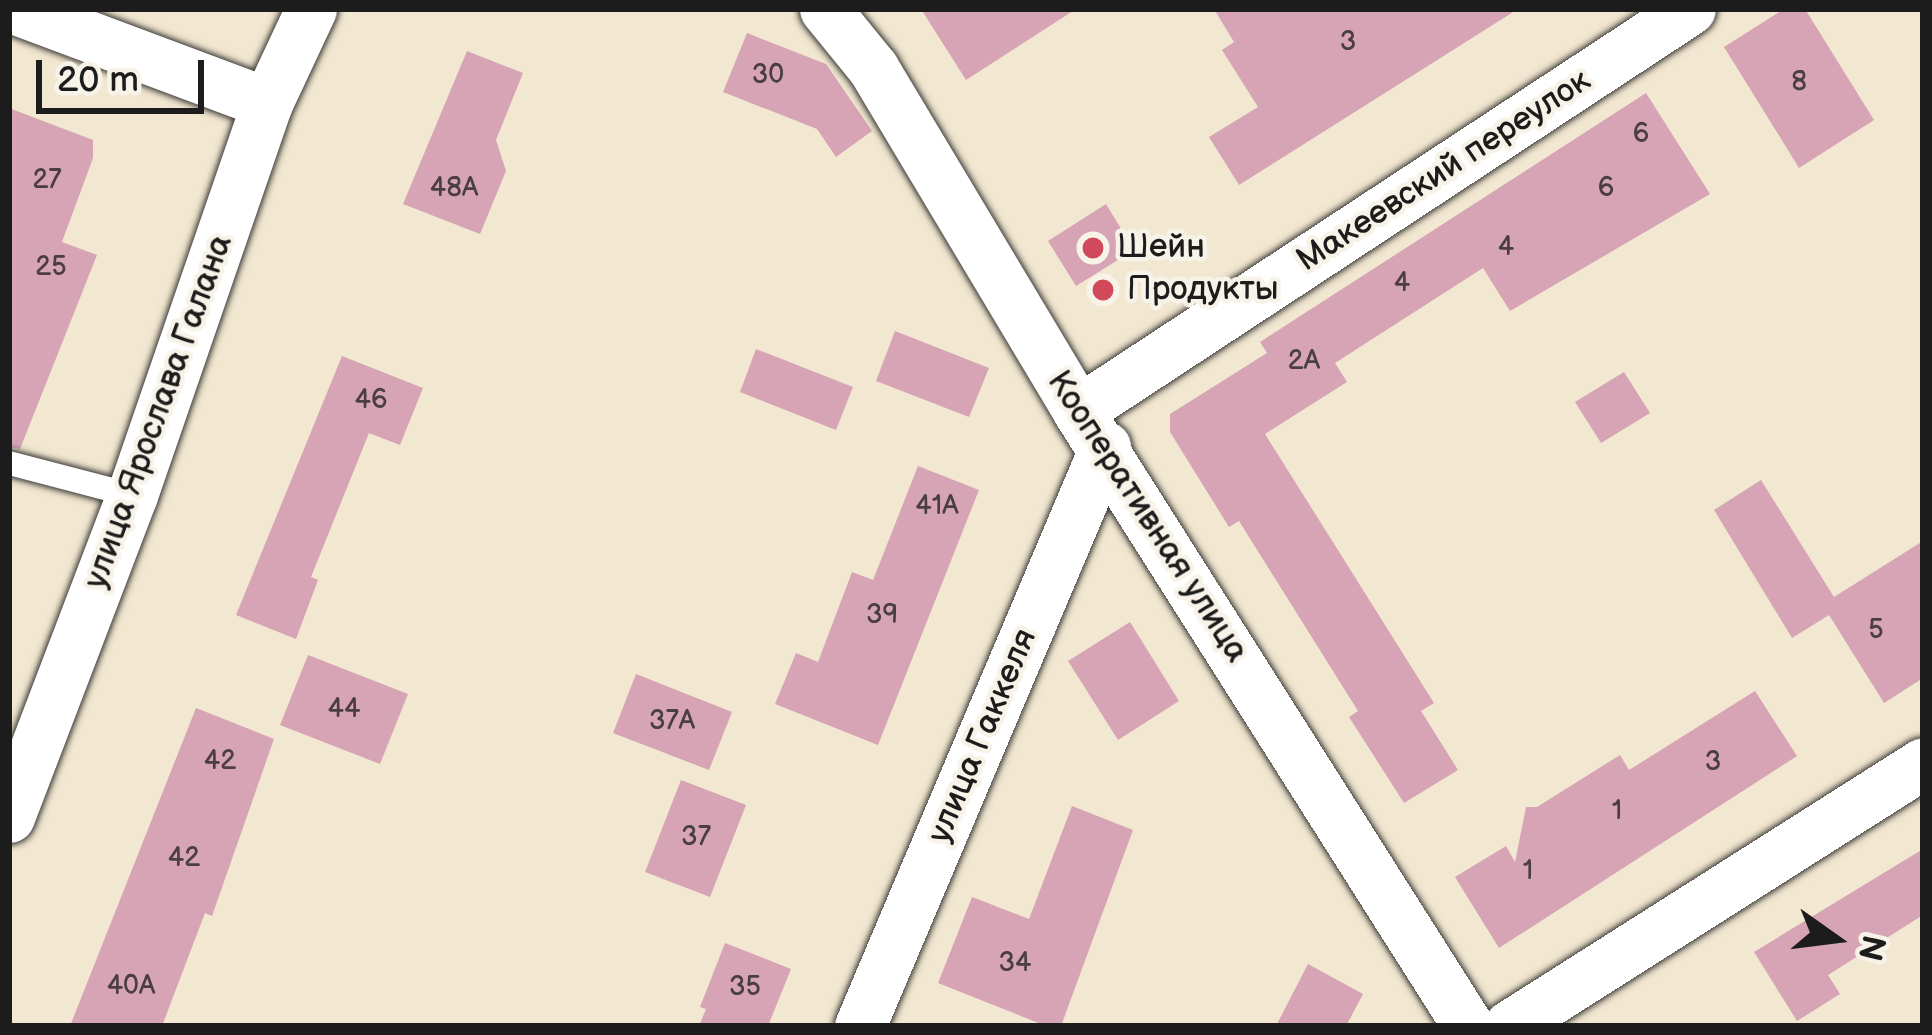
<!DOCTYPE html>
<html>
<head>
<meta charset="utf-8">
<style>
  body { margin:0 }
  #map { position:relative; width:1932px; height:1035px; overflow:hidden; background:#f2e7d0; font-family:"Balsamiq Sans",sans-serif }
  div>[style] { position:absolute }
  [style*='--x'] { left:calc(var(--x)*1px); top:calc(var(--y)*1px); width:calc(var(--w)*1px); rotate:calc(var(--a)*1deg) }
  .building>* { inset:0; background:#d6a4b4 }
  .roads { filter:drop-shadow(0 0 3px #3c3a37) drop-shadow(0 0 3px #3c3a37) }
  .service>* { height:24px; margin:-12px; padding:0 12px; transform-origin:12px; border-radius:12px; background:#fff }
  .minor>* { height:51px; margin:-25.5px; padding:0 25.5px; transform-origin:25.5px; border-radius:25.5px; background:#fff }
  .dots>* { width:33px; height:33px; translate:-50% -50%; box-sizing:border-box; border:6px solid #f7f3e8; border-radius:50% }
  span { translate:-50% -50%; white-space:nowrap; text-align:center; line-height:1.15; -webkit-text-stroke:9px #f7f3e8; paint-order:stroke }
  .number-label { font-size:27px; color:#4a3e42 }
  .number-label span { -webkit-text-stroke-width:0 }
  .street-label { font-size:33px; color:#1c1c1c }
  .poi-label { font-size:33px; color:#1c1c1c }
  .left { translate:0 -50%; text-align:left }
  .frame { position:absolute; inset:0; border:12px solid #1c1c1c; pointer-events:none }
  .north { position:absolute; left:1776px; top:879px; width:120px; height:120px; -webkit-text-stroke:9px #f7f3e8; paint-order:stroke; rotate:104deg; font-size:33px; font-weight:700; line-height:48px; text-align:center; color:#1c1c1c }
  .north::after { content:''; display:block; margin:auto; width:42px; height:54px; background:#1c1c1c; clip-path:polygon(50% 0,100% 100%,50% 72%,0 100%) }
  .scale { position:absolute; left:36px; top:60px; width:168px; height:54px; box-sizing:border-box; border:6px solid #1c1c1c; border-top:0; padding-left:15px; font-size:36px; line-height:42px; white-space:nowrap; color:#1c1c1c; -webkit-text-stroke:9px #f7f3e8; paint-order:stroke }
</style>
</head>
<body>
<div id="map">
  <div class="building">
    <i style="clip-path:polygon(921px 9px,1076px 9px,966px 80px)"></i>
    <i style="clip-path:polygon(1214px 9px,1518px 9px,1239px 185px,1209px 137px,1258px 107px,1222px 50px,1234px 42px)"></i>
    <i style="clip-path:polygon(1784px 9px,1805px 9px,1874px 120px,1799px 168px,1724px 47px)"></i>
    <i style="clip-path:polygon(747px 33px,826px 64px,872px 131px,836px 157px,817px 129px,723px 92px)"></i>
    <i style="clip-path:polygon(467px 51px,523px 73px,496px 140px,506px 171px,480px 234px,403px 204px)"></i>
    <i style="clip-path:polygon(1646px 93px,1710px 194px,1510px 311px,1483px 268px,1335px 363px,1347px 382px,1265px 434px,1434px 703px,1421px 711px,1458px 770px,1404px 803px,1349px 717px,1358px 711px,1239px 521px,1229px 527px,1170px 432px,1170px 414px,1267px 353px,1260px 342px)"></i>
    <i style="clip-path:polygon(9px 108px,93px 140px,93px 158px,62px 242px,97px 255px,20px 449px,9px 447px)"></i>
    <i style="clip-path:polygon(1106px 204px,1134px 250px,1076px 286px,1048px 241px)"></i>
    <i style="clip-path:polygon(895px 331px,989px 368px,969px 417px,876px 381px)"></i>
    <i style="clip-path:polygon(756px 349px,853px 387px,836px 430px,740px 392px)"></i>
    <i style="clip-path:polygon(342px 356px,423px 388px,400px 445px,369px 433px,311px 577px,318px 580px,296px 639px,236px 615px)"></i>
    <i style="clip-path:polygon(1624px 372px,1650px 413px,1601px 443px,1575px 402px)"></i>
    <i style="clip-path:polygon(918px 466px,979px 490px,878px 745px,775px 704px,796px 653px,818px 662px,852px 572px,873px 580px)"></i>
    <i style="clip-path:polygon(1761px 480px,1834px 597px,1923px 541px,1923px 678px,1884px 703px,1829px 615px,1792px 638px,1714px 510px)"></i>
    <i style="clip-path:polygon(1130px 622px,1179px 701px,1118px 740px,1068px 661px)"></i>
    <i style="clip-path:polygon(308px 655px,408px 694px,380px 764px,280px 725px)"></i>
    <i style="clip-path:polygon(636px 674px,732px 712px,709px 770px,613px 733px)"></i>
    <i style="clip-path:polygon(1755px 691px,1797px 756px,1499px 948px,1455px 877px,1506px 846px,1515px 862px,1526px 807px,1537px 807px,1620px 755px,1629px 770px)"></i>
    <i style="clip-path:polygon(196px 708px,274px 739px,212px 916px,205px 913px,162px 1026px,70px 1026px)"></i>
    <i style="clip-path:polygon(681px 780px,746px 805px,710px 897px,645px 872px)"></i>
    <i style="clip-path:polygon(1072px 806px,1133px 830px,1061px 1026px,1046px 1026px,938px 983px,972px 897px,1029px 919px)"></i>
    <i style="clip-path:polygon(1923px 849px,1923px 915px,1828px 975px,1840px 994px,1797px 1021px,1754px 952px)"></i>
    <i style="clip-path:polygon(725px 943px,791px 969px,768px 1026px,699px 1026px,706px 1009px,700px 1007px)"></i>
    <i style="clip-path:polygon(1308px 964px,1363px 994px,1346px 1026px,1276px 1026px)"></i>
  </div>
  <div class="roads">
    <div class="service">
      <i style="--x:9;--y:463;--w:127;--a:14.6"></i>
    </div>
    <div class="minor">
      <i style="--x:16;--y:9;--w:268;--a:20.5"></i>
      <i style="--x:825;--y:9;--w:76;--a:50.9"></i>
      <i style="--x:873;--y:68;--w:400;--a:59.1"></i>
      <i style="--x:1078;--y:411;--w:728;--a:57.62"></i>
      <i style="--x:1078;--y:411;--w:732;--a:-33.3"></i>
      <i style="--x:9;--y:817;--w:345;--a:-69.1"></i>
      <i style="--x:132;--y:495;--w:415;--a:-71"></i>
      <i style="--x:267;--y:103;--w:104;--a:-64.9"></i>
      <i style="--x:860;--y:1026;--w:629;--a:-67.06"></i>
      <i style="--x:1509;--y:1026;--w:490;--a:-32.4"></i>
    </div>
  </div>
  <div class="dots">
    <i style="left:1093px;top:248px;background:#d1495b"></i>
    <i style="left:1103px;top:290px;background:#d1495b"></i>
  </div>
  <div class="number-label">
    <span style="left:1348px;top:43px">3</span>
    <span style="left:768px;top:76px">30</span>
    <span style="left:1799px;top:83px">8</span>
    <span style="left:1641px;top:135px">6</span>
    <span style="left:47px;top:181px">27</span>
    <span style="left:454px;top:189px">48А</span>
    <span style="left:1606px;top:189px">6</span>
    <span style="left:1506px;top:248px">4</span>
    <span style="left:51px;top:268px">25</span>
    <span style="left:1402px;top:284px">4</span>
    <span style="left:1304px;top:362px">2А</span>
    <span style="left:371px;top:401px">46</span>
    <span style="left:937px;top:507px">41А</span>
    <span style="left:882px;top:616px">39</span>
    <span style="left:1876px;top:631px">5</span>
    <span style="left:344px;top:710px">44</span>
    <span style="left:672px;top:722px">37А</span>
    <span style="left:220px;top:762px">42</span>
    <span style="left:1713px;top:763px">3</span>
    <span style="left:1617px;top:812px">1</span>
    <span style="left:696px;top:838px">37</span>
    <span style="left:184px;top:859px">42</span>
    <span style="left:1528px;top:872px">1</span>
    <span style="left:1015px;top:964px">34</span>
    <span style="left:131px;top:987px">40А</span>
    <span style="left:745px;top:988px">35</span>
  </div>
  <div class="street-label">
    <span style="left:1444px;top:171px;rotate:-33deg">Макеевский переулок</span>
    <span style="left:159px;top:412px;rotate:-70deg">улица Ярослава Галана</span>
    <span style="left:1147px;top:517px;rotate:57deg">Кооперативная улица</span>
    <span style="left:983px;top:736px;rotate:-67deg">улица Гаккеля</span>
  </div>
  <div class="poi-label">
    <span class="left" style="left:1117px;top:248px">Шейн</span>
    <span class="left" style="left:1127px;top:290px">Продукты</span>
  </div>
  <div class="frame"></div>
  <div class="north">N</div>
  <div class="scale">20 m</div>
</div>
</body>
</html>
